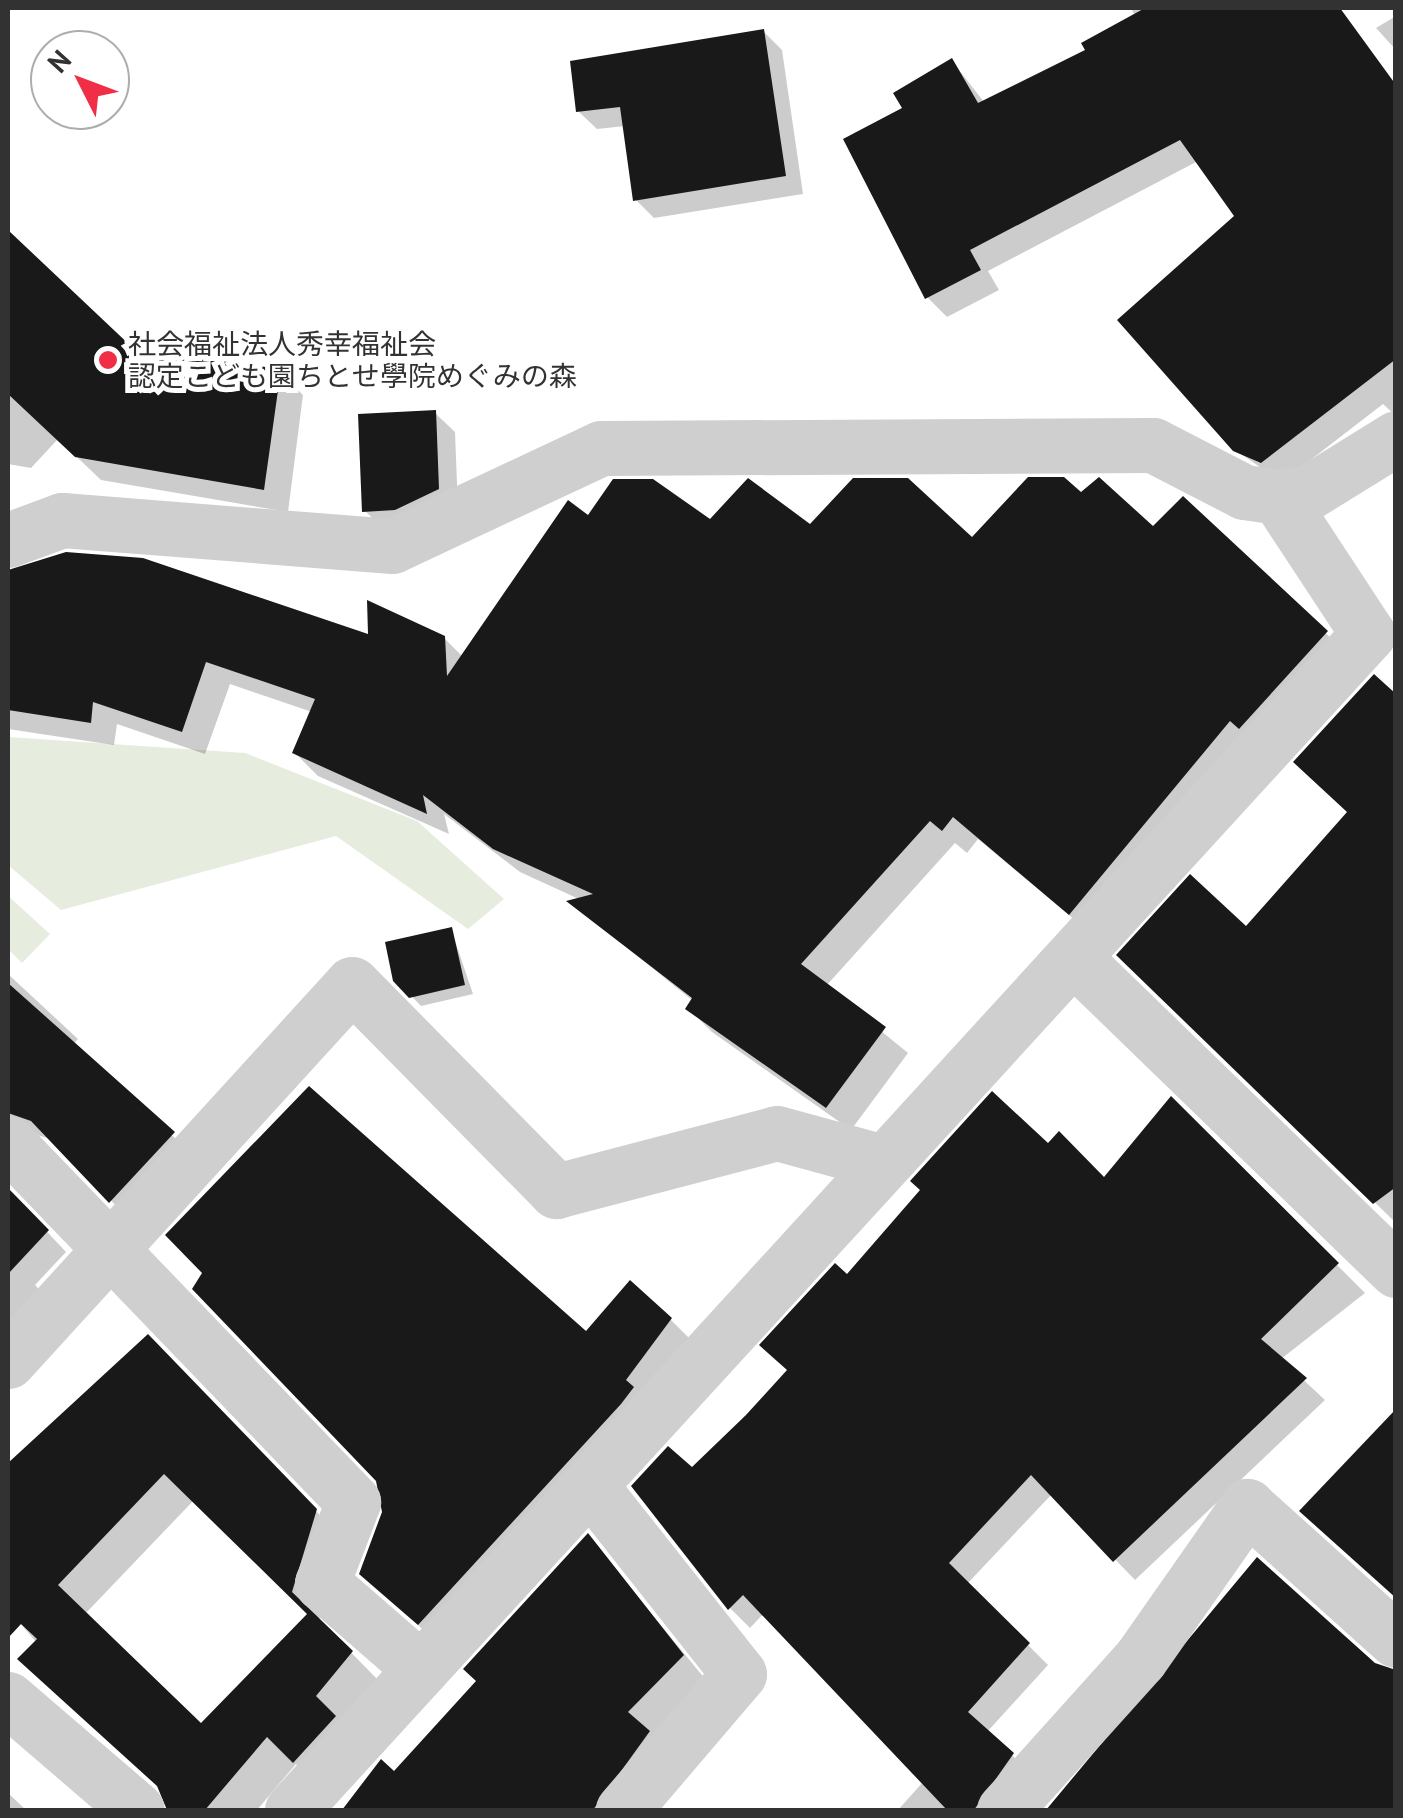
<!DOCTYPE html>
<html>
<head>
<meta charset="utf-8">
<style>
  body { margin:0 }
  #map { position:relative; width:1403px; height:1818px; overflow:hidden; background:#fff; font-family:"PT Sans","Noto Sans JP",sans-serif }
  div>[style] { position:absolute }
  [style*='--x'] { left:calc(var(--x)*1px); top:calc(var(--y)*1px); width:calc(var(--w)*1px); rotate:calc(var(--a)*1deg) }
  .green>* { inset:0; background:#e6ecde }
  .shadow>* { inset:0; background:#0003 }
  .building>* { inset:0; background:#191919 }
  .minor>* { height:55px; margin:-27.5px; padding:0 27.5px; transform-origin:27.5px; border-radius:27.5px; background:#cfcfcf }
  .dots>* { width:28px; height:28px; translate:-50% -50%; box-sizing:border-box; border:5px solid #fff; border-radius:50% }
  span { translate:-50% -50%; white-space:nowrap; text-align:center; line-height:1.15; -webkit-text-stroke:10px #fff; paint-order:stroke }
  .poi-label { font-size:28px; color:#323232 }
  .left { translate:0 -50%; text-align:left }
  .frame { position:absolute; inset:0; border:10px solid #323232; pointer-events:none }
  .north { position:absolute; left:30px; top:30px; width:100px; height:100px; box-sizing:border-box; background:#fff; border:2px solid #adadad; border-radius:50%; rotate:312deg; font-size:28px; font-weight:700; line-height:40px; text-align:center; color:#323232 }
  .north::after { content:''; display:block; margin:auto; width:35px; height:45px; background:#f02e46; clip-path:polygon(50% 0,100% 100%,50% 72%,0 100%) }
</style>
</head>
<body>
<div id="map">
  <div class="green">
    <i style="clip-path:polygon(8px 737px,245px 753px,417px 821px,504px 899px,468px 929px,336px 836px,61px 910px,8px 865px)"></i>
    <i style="clip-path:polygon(8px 896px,50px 934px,22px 963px,8px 949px)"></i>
  </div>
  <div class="shadow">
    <i style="clip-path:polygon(1131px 8px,1308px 8px,1396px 148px,1396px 416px,1383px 404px,1282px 482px,1235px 450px,1238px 216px,1198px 161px,988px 271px,999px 290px,947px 317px,927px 297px,905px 109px,952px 61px,984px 102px,1089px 51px,1135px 16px)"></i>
    <i style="clip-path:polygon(1396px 16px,1396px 50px,1376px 28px)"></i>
    <i style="clip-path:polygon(764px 32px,782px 50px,803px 194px,654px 218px,636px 200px,625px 126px,597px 129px,578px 111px)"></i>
    <i style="clip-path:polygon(8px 233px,134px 353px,279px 372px,303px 395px,288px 512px,101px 480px,58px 439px,31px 468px,8px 464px)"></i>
    <i style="clip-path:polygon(435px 413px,455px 432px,458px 509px,385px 530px,365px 511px)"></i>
    <i style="clip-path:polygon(1080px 495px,1153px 530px,1183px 499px,1350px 656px,1094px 936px,978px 839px,967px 853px,955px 843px,826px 986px,908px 1053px,851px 1130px,712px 1032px,688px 1008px,693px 1001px,571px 902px,581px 900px,520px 872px,444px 814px,449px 834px,318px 776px,294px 752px,312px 712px,230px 684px,205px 754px,117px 724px,114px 745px,8px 729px,8px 570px,371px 637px,444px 638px,463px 657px,588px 518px,972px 541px)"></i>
    <i style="clip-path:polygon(1396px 697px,1396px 1223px,1120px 955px,1247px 930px,1350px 813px)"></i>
    <i style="clip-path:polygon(451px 929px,473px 994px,421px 1006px,396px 980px)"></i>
    <i style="clip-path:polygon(8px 974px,78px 1039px,71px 1047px,192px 1153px,131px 1221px,51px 1139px,22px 1131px,8px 1139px)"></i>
    <i style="clip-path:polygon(1172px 1100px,1365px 1293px,1281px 1359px,1325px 1400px,1135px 1580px,1052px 1494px,967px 1584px,1048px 1665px,987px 1732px,1032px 1774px,1004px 1810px,898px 1810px,923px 1782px,764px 1613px,750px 1628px,730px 1608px,634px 1486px,692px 1471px,789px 1371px,847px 1277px,1048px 1146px,1104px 1181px)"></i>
    <i style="clip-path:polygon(8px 1190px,66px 1252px,35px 1285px,54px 1305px,8px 1356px)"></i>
    <i style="clip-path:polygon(670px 1319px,694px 1343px,443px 1647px,386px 1597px,586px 1335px)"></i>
    <i style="clip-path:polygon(evenodd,148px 1337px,344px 1540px,319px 1620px,379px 1681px,323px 1789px,296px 1764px,257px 1810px,168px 1810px,161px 1789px,8px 1609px,8px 1469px,148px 1337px,194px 1500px,310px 1614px,201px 1727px,85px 1614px,194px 1500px)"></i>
    <i style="clip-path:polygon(588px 1537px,706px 1680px,624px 1810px,346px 1810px,381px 1763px,394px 1775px,479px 1682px)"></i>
    <i style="clip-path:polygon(1375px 1666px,1396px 1671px,1396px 1810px,1049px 1810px,1165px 1681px)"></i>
    <i style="clip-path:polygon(8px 1793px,26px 1810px,8px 1810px)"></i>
  </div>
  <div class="building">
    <i style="clip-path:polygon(1145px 8px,1340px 8px,1396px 85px,1396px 359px,1261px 463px,1233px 451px,1117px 320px,1234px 216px,1180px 140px,970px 250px,981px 270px,925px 299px,843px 139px,902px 108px,893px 93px,952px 58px,978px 103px,1085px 50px,1081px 43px)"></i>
    <i style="clip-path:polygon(764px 29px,786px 176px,633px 201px,620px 107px,576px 112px,570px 61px)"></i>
    <i style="clip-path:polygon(8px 230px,135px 350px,281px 369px,264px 490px,75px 457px,8px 394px)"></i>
    <i style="clip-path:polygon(436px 410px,439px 489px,395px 510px,362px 512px,358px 414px)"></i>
    <i style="clip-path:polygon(1028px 477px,1064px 477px,1081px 492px,1099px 477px,1153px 526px,1183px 496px,1328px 631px,1239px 729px,1230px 721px,1069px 915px,953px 817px,942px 831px,930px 821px,801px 964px,886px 1027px,826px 1108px,685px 1009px,692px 998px,566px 901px,593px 894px,493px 849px,423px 795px,427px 814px,292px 753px,315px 699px,206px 662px,182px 732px,93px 702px,91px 723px,8px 710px,8px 570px,66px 552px,143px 558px,368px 634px,367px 600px,445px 636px,447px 676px,568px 500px,588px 515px,613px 479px,653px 479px,710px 519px,748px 478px,810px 524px,853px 478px,908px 478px,972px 537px)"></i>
    <i style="clip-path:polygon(1374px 674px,1396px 694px,1396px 1187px,1373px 1204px,1116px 955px,1190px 874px,1246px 926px,1347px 812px,1293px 762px)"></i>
    <i style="clip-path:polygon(452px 927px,465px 985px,409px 998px,393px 981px,385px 942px)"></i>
    <i style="clip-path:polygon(8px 983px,175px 1132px,109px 1203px,31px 1121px,8px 1113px)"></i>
    <i style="clip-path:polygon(309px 1086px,586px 1331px,630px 1280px,672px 1318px,626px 1380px,634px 1387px,621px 1404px,418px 1625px,359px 1574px,382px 1512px,376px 1481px,192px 1289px,202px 1273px,165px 1235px)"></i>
    <i style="clip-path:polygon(992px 1091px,1048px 1143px,1059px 1131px,1104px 1177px,1171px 1096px,1339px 1263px,1261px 1339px,1307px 1378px,1113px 1562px,1031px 1475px,949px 1563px,1030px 1643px,968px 1712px,1014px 1753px,974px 1810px,947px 1810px,743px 1595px,728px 1610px,631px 1486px,668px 1446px,692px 1467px,746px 1415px,787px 1370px,759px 1345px,835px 1263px,847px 1274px,920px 1190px,910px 1181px)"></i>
    <i style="clip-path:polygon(8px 1188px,49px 1230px,8px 1274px)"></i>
    <i style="clip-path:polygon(evenodd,148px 1334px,317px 1509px,292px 1592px,353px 1651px,316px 1696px,336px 1716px,293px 1763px,267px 1737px,205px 1810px,167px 1810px,157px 1786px,17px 1659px,37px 1639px,21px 1624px,8px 1638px,8px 1463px,148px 1334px,164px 1474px,307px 1614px,201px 1723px,58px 1585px,164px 1474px)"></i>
    <i style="clip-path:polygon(1396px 1409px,1396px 1598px,1299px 1511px)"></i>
    <i style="clip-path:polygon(588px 1533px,684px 1655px,628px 1712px,650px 1731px,593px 1810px,342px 1810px,381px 1759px,394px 1771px,476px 1681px,463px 1669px)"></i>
    <i style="clip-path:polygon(1257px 1557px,1375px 1663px,1396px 1670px,1396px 1810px,1046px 1810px)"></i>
  </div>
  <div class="minor">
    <i style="--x:8;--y:540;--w:58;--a:-20.3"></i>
    <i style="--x:62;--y:520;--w:331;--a:4.5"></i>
    <i style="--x:392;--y:546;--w:231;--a:-25.1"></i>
    <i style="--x:601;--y:448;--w:552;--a:-0.31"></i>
    <i style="--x:1153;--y:445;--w:102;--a:27.3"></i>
    <i style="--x:1244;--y:492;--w:34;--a:8"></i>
    <i style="--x:1278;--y:497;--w:31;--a:-9"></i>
    <i style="--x:1309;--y:492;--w:102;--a:-31.8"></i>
    <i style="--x:1075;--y:959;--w:447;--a:44.1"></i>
    <i style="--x:8;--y:1143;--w:498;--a:46.1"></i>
    <i style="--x:353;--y:1502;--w:87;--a:110.9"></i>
    <i style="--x:322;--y:1583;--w:131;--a:41"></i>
    <i style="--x:8;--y:1361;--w:510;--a:-47.62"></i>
    <i style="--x:352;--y:984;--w:291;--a:45.4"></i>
    <i style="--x:556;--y:1191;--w:228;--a:-14.7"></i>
    <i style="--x:777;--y:1133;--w:110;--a:15.3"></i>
    <i style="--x:589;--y:1484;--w:242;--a:51.7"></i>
    <i style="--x:739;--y:1674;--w:179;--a:130.5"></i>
    <i style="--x:8;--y:1699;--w:170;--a:40.7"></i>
    <i style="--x:292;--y:1810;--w:1594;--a:-47.54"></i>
    <i style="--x:1368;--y:634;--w:164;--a:-123.3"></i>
    <i style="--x:1004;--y:1810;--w:203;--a:-48"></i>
    <i style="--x:1140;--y:1659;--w:187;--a:-55"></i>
    <i style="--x:1247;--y:1506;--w:200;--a:42"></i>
  </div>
  <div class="dots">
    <i style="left:108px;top:360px;background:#f02e46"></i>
  </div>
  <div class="poi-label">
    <span class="left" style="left:128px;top:360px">社会福祉法人秀幸福祉会<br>認定こども園ちとせ學院めぐみの森</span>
  </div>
  <div class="frame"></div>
  <div class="north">N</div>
</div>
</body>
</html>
